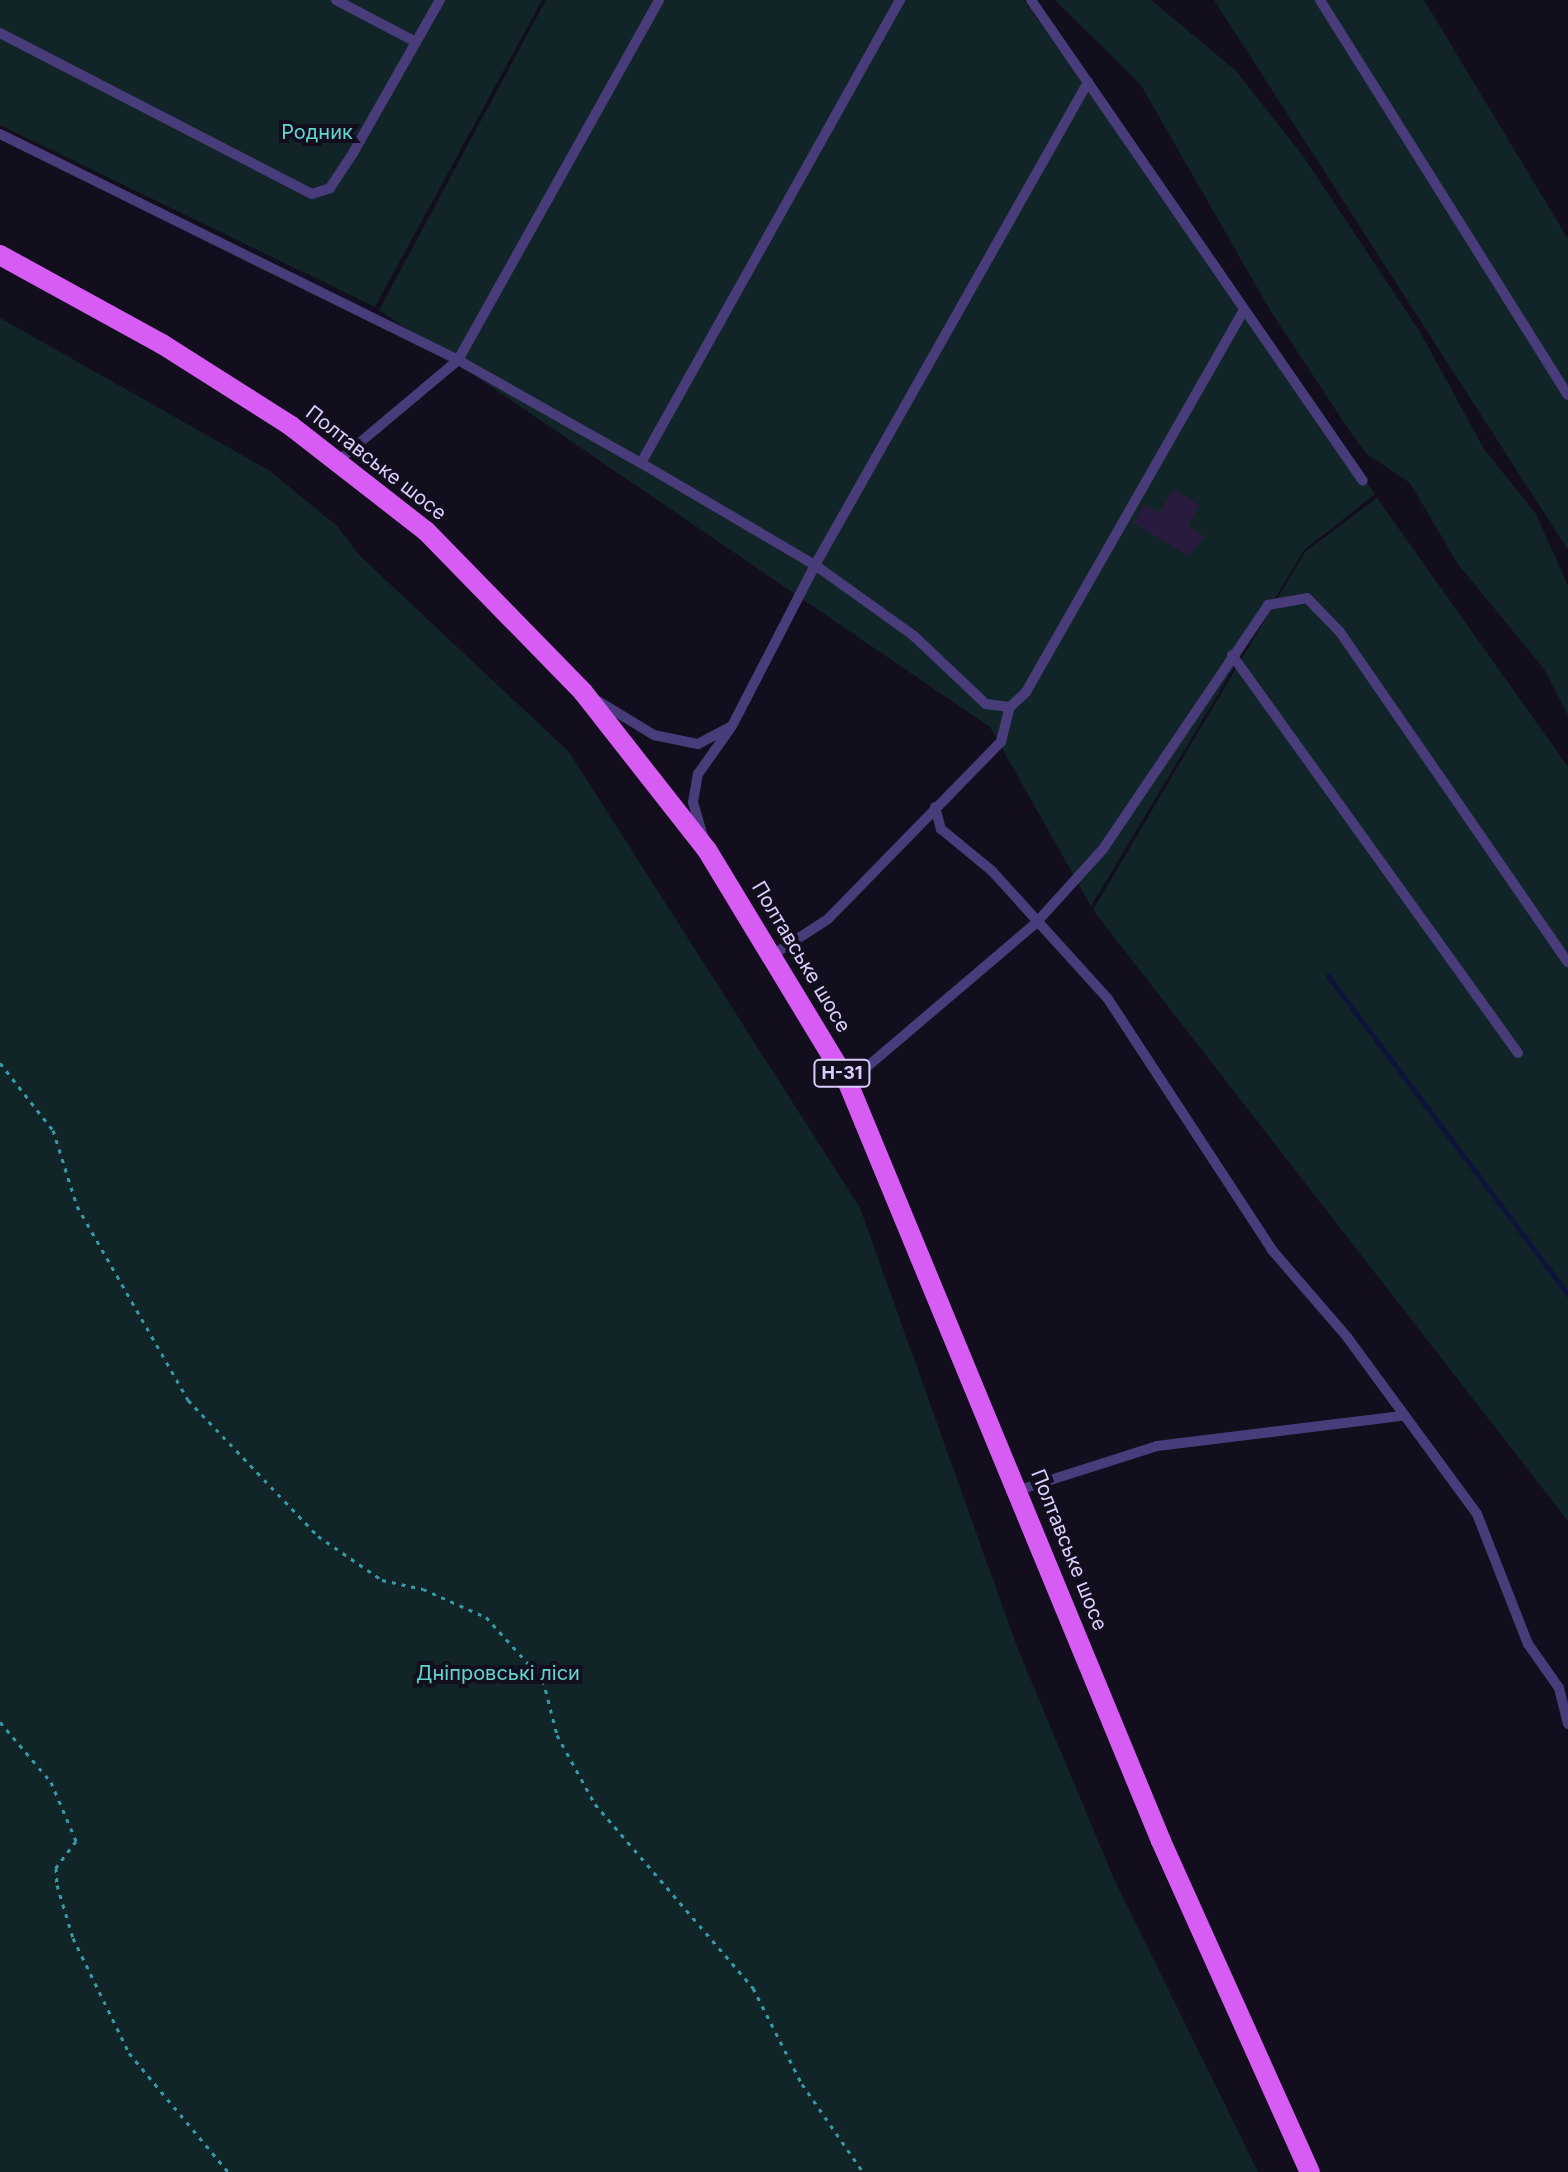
<!DOCTYPE html>
<html>
<head>
<meta charset="utf-8">
<style>
  body { margin:0 }
  #map { position:relative; width:1568px; height:2172px; overflow:hidden; background:#130e1e; font-family:Inter,sans-serif }
  div>[style] { position:absolute }
  [style*='--x'] { left:calc(var(--x)*1px); top:calc(var(--y)*1px); width:calc(var(--w)*1px); rotate:calc(var(--a)*1deg) }
  .green>* { inset:0; background:#112528 }
  .stream>* { height:5px; margin:-2.5px; padding:0 2.5px; transform-origin:2.5px; border-radius:2.5px; background:#0c1439 }
  .building>* { inset:0; background:#281b3e }
  .path>* { height:3px; margin-top:-1.5px; transform-origin:0; background:repeating-linear-gradient(90deg,#359ba9 0 4px,transparent 0 10px) }
  .service>* { height:10px; margin:-5px; padding:0 5px; transform-origin:5px; border-radius:5px; background:#493c7a }
  .primary>* { height:20px; margin:-10px; padding:0 10px; transform-origin:10px; border-radius:10px; background:#d75cf4 }
  span { translate:-50% -50%; white-space:nowrap; text-align:center; line-height:1.15; -webkit-text-stroke:8px #130e1e; paint-order:stroke }
  .shield-label span { padding:2px 6px; background:#130e1e; border:2px solid; border-radius:6px; -webkit-text-stroke-width:0 }
  .shield-label { font-size:18px; color:#dccefc; font-weight:700 }
  .park-label { font-size:20px; color:#60d6ce }
  .street-label { font-size:20px; color:#dccefc }
</style>
</head>
<body>
<div id="map">
  <div class="green">
    <i style="clip-path:polygon(0 0,542px 0,375px 307px,0 125px)"></i>
    <i style="clip-path:polygon(546px 0,1024px 0,1375px 494px,1304px 550px,1091px 906px,990px 727px,379px 310px)"></i>
    <i style="clip-path:polygon(1055px 0,1151px 0,1236px 71px,1303px 156px,1420px 332px,1484px 449px,1536px 514px,1568px 586px,1568px 715px,1544px 669px,1458px 564px,1410px 483px,1367px 454px,1351px 433px,1270px 310px,1141px 85px)"></i>
    <i style="clip-path:polygon(1214px 0,1424px 0,1568px 239px,1568px 550px)"></i>
    <i style="clip-path:polygon(0 318px,270px 471px,338px 527px,358px 554px,569px 752px,860px 1208px,1017px 1647px,1114px 1879px,1258px 2172px,0 2172px)"></i>
    <i style="clip-path:polygon(1377px 498px,1568px 767px,1568px 1521px,1093px 910px,1305px 552px)"></i>
  </div>
  <div class="stream">
    <i style="--x:1328;--y:976;--w:399;--a:53"></i>
  </div>
  <div class="building">
    <i style="clip-path:polygon(1174px 489px,1200px 505px,1188px 525px,1204px 537px,1189px 556px,1133px 523px,1143px 505px,1159px 512px)"></i>
  </div>
  <div class="path">
    <i style="--x:0;--y:1063;--w:85;--a:51.7"></i>
    <i style="--x:53;--y:1130;--w:80;--a:72.5"></i>
    <i style="--x:77;--y:1206;--w:224;--a:60.2"></i>
    <i style="--x:188;--y:1400;--w:188;--a:46.3"></i>
    <i style="--x:318;--y:1536;--w:78;--a:34.5"></i>
    <i style="--x:382;--y:1580;--w:42;--a:12.4"></i>
    <i style="--x:423;--y:1589;--w:69;--a:24"></i>
    <i style="--x:486;--y:1617;--w:85;--a:47.9"></i>
    <i style="--x:543;--y:1680;--w:57;--a:75.7"></i>
    <i style="--x:557;--y:1735;--w:79;--a:61.2"></i>
    <i style="--x:595;--y:1804;--w:243;--a:49.3"></i>
    <i style="--x:753;--y:1988;--w:108;--a:63"></i>
    <i style="--x:802;--y:2084;--w:107;--a:55.3"></i>
    <i style="--x:0;--y:1722;--w:79;--a:49.6"></i>
    <i style="--x:51;--y:1782;--w:64;--a:67"></i>
    <i style="--x:76;--y:1841;--w:34;--a:127"></i>
    <i style="--x:56;--y:1868;--w:17;--a:87"></i>
    <i style="--x:57;--y:1885;--w:55;--a:73.2"></i>
    <i style="--x:73;--y:1938;--w:128;--a:64"></i>
    <i style="--x:129;--y:2053;--w:155;--a:50.2"></i>
  </div>
  <div class="service">
    <i style="--x:336;--y:0;--w:90;--a:27.7"></i>
    <i style="--x:1031;--y:0;--w:584;--a:55.39"></i>
    <i style="--x:1320;--y:0;--w:466;--a:57.9"></i>
    <i style="--x:0;--y:33;--w:351;--a:27.3"></i>
    <i style="--x:312;--y:194;--w:19;--a:-18"></i>
    <i style="--x:330;--y:188;--w:42;--a:-56.7"></i>
    <i style="--x:353;--y:153;--w:176;--a:-60.4"></i>
    <i style="--x:0;--y:134;--w:511;--a:26.26"></i>
    <i style="--x:458;--y:360;--w:210;--a:29.4"></i>
    <i style="--x:641;--y:463;--w:202;--a:30.4"></i>
    <i style="--x:815;--y:565;--w:122;--a:35.6"></i>
    <i style="--x:914;--y:636;--w:99;--a:43.4"></i>
    <i style="--x:986;--y:704;--w:24;--a:7"></i>
    <i style="--x:1010;--y:707;--w:22;--a:-43"></i>
    <i style="--x:1026;--y:692;--w:440;--a:-60.3"></i>
    <i style="--x:339;--y:460;--w:155;--a:-40"></i>
    <i style="--x:458;--y:360;--w:412;--a:-60.8"></i>
    <i style="--x:641;--y:463;--w:531;--a:-60.78"></i>
    <i style="--x:1232;--y:655;--w:490;--a:54.3"></i>
    <i style="--x:598;--y:701;--w:66;--a:31.3"></i>
    <i style="--x:654;--y:735;--w:45;--a:11.6"></i>
    <i style="--x:698;--y:744;--w:38;--a:-28"></i>
    <i style="--x:732;--y:726;--w:181;--a:-62.7"></i>
    <i style="--x:815;--y:565;--w:555;--a:-60.52"></i>
    <i style="--x:935;--y:807;--w:23;--a:75"></i>
    <i style="--x:941;--y:829;--w:66;--a:39.5"></i>
    <i style="--x:992;--y:871;--w:173;--a:47.8"></i>
    <i style="--x:1108;--y:999;--w:300;--a:56.8"></i>
    <i style="--x:1272;--y:1250;--w:115;--a:49.2"></i>
    <i style="--x:1347;--y:1337;--w:220;--a:53.7"></i>
    <i style="--x:1477;--y:1514;--w:140;--a:68.6"></i>
    <i style="--x:1528;--y:1644;--w:54;--a:54.8"></i>
    <i style="--x:1559;--y:1688;--w:37;--a:76"></i>
    <i style="--x:703;--y:837;--w:36;--a:-106"></i>
    <i style="--x:693;--y:802;--w:28;--a:-80"></i>
    <i style="--x:698;--y:774;--w:55;--a:-54.6"></i>
    <i style="--x:774;--y:954;--w:64;--a:-32.9"></i>
    <i style="--x:828;--y:919;--w:248;--a:-45.7"></i>
    <i style="--x:1001;--y:742;--w:36;--a:-76"></i>
    <i style="--x:848;--y:1083;--w:247;--a:-40.4"></i>
    <i style="--x:1036;--y:923;--w:100;--a:-47.8"></i>
    <i style="--x:1103;--y:849;--w:295;--a:-55.9"></i>
    <i style="--x:1268;--y:605;--w:40;--a:-10"></i>
    <i style="--x:1307;--y:598;--w:47;--a:45.9"></i>
    <i style="--x:1340;--y:632;--w:401;--a:55.4"></i>
    <i style="--x:1019;--y:1490;--w:145;--a:-17.7"></i>
    <i style="--x:1157;--y:1446;--w:247;--a:-7"></i>
  </div>
  <div class="primary">
    <i style="--x:0;--y:255;--w:185;--a:28.8"></i>
    <i style="--x:162;--y:344;--w:153;--a:32.4"></i>
    <i style="--x:291;--y:426;--w:171;--a:37.9"></i>
    <i style="--x:426;--y:531;--w:225;--a:45.7"></i>
    <i style="--x:583;--y:692;--w:201;--a:51.9"></i>
    <i style="--x:707;--y:850;--w:272;--a:58.8"></i>
    <i style="--x:848;--y:1083;--w:820;--a:67.56"></i>
    <i style="--x:1161;--y:1841;--w:363;--a:65.8"></i>
  </div>
  <div class="shield-label">
    <span style="left:842px;top:1073px">Н-31</span>
  </div>
  <div class="park-label">
    <span style="left:317px;top:132px">Родник</span>
    <span style="left:498px;top:1673px">Дніпровські ліси</span>
  </div>
  <div class="street-label">
    <span style="left:376px;top:463px;rotate:38deg">Полтавське шосе</span>
    <span style="left:801px;top:957px;rotate:59deg">Полтавське шосе</span>
    <span style="left:1069px;top:1550px;rotate:68deg">Полтавське шосе</span>
  </div>
</div>
</body>
</html>
